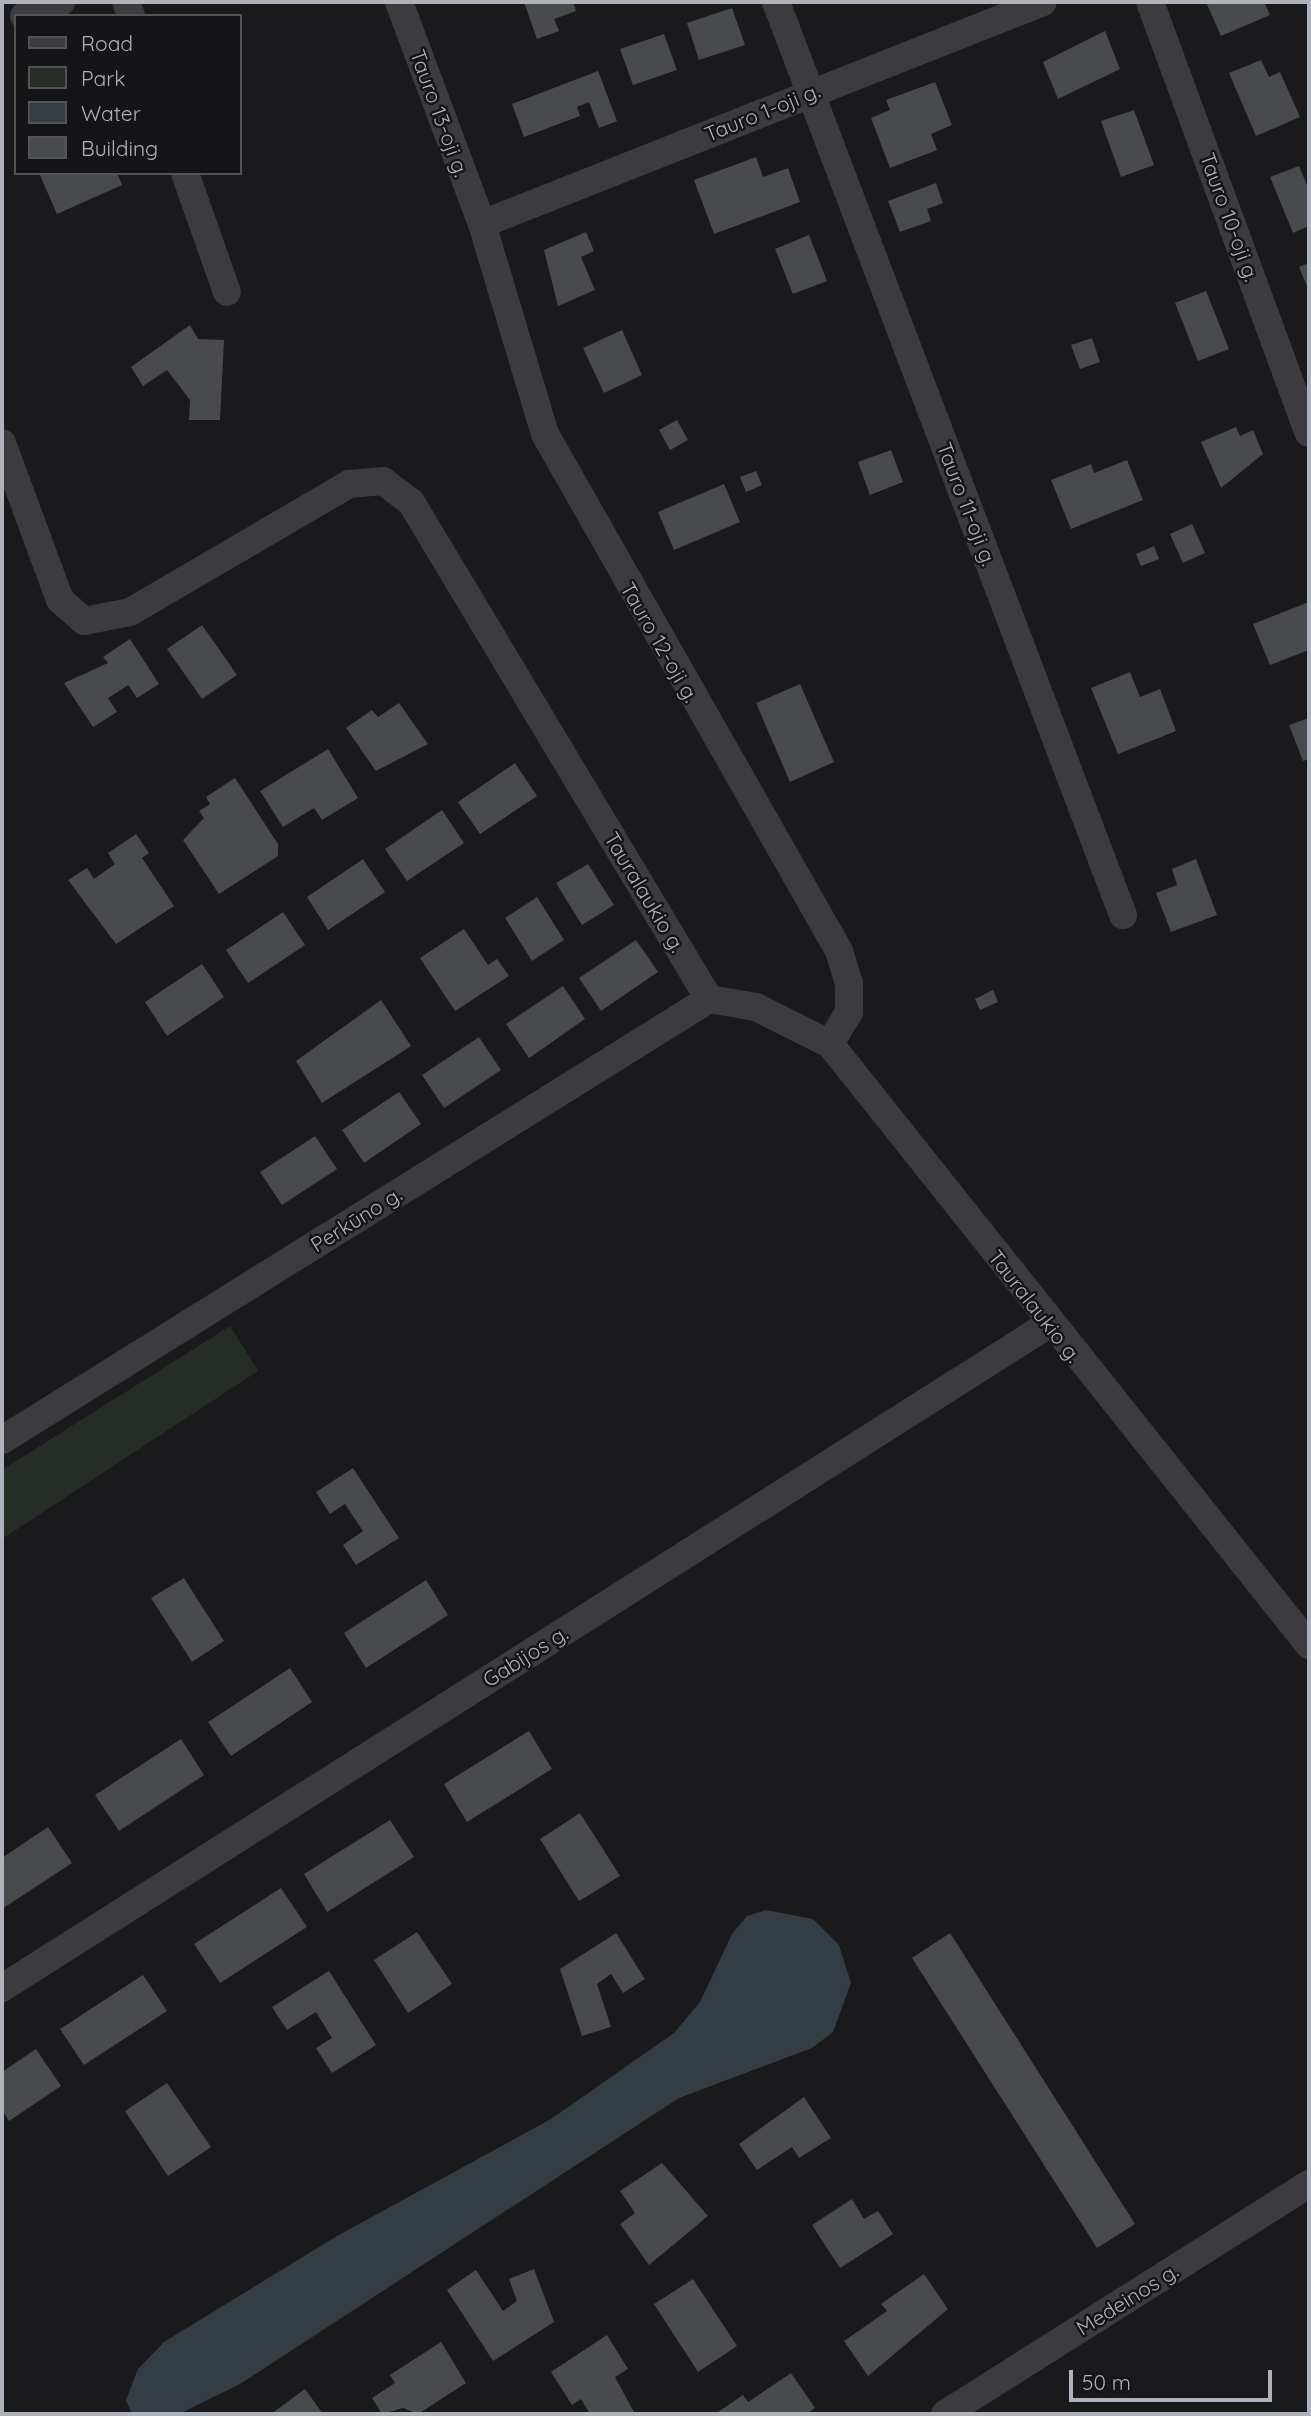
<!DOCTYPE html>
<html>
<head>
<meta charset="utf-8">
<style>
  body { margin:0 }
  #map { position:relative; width:1311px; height:2416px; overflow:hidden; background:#1a1a1c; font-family:Quicksand,sans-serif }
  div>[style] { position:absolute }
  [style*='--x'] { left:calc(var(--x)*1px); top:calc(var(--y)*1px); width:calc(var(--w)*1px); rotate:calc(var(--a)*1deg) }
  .green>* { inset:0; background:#262d27 }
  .water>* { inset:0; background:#353d44 }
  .building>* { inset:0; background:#494a4e }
  .minor>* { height:28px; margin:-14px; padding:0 14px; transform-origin:14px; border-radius:14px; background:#3c3c40 }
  span { translate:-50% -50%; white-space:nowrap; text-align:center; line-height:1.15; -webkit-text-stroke:5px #151517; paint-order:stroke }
  .street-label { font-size:21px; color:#aeb2ba }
  .frame { position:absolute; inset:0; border:4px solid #aeb2ba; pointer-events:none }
  .legend { position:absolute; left:14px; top:14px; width:228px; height:161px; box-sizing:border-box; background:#151517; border:2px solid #525458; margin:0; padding:9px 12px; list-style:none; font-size:21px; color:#aeb2ba }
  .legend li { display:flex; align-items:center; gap:14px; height:35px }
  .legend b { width:35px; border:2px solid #525458 }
  .scale { position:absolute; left:1069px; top:2370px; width:203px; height:32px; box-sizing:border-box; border:4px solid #aeb2ba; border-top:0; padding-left:9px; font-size:21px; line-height:24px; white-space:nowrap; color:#aeb2ba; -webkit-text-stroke:5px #151517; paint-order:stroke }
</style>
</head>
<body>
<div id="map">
  <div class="green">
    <i style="clip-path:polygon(230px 1326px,258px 1371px,2px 1539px,2px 1470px)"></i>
  </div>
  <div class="water">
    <i style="clip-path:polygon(766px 1910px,813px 1919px,839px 1945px,851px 1983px,833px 2032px,812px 2048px,679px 2098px,240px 2384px,179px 2414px,132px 2414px,126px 2400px,138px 2369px,164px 2342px,337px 2236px,551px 2119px,674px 2033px,700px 2002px,732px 1934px,747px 1916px)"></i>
  </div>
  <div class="building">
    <i style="clip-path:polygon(524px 2px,573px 2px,576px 11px,554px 19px,559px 31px,537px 39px)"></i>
    <i style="clip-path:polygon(1206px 2px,1264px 2px,1270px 15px,1221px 36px)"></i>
    <i style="clip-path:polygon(732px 8px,745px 45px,699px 60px,687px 23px)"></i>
    <i style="clip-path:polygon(1105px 31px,1120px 69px,1058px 99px,1043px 62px)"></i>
    <i style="clip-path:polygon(664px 34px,677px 70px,633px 85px,620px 49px)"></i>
    <i style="clip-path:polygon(1261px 60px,1269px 77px,1280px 72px,1300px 117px,1256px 136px,1229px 73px)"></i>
    <i style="clip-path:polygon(598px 71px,617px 121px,599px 128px,589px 102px,577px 107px,580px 116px,524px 137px,512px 104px)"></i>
    <i style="clip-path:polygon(935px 82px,952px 125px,931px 134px,937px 150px,890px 168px,871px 118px,890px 110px,886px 100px)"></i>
    <i style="clip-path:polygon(1134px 110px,1154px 165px,1121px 177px,1101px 121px)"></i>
    <i style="clip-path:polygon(756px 157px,763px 177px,788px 168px,800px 202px,714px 234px,694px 180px)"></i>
    <i style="clip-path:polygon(1299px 166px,1309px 190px,1309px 226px,1293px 233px,1270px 177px)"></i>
    <i style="clip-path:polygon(39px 173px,117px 173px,122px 185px,57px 214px)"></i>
    <i style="clip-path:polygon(936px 183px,943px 203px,927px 209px,931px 221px,900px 232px,888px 201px)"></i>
    <i style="clip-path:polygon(586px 232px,594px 251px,581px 257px,595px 290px,558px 306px,544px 250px)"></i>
    <i style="clip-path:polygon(809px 235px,827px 281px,793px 294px,775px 249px)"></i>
    <i style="clip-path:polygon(1309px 263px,1309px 291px,1299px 267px)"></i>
    <i style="clip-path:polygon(1206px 291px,1229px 349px,1198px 361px,1175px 303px)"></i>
    <i style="clip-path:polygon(190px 325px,198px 339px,224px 340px,220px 420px,189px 420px,190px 400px,167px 370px,143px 386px,131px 367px)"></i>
    <i style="clip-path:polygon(622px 330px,642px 375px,604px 393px,583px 348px)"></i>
    <i style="clip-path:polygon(1092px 338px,1100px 362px,1080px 369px,1071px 345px)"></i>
    <i style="clip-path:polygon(677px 420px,688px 440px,670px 450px,659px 430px)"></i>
    <i style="clip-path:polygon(1236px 427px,1240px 436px,1253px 430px,1263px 454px,1221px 488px,1201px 442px)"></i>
    <i style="clip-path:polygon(891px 450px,903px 482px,870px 495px,858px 462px)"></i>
    <i style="clip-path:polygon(1127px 460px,1143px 500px,1071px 529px,1051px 480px,1091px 464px,1094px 473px)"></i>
    <i style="clip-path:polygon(756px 471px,762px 485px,746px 492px,740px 477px)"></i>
    <i style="clip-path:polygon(724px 484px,740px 522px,674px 550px,658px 512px)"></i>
    <i style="clip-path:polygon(1192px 524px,1205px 553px,1183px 563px,1170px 534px)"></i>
    <i style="clip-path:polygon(1154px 546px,1159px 559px,1141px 566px,1136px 554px)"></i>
    <i style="clip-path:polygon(1309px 602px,1309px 650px,1270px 665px,1253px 624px)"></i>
    <i style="clip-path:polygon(202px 625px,237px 675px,202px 699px,167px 649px)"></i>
    <i style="clip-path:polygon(130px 639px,159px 684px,137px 698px,128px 685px,108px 698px,117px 712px,93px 727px,64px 683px,108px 663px,103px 657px)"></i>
    <i style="clip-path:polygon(1130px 672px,1140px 697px,1160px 689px,1176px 731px,1118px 754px,1091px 688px)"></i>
    <i style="clip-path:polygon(800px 684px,834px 762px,790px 782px,756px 703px)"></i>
    <i style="clip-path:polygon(399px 703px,428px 744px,376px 771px,346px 728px,372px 710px,378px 717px)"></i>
    <i style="clip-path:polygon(1309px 718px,1309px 759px,1303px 761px,1289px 725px)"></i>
    <i style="clip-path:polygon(328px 749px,358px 798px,322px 820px,314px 808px,283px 827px,260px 791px)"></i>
    <i style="clip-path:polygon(515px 763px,537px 796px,480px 834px,458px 802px)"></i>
    <i style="clip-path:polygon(235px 778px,278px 844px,278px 856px,219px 894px,183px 840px,204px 818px,199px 811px,210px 804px,206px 797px)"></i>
    <i style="clip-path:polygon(442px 810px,464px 843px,407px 881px,385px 849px)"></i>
    <i style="clip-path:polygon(136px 834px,149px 853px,142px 858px,174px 906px,116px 944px,68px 880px,87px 868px,94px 879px,115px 864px,108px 853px)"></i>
    <i style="clip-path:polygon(363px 859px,385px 892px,328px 930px,307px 897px)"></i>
    <i style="clip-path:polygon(1196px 859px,1217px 915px,1171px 932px,1156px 893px,1177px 885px,1172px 869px)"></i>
    <i style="clip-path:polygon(588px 864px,614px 905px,582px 925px,556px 883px)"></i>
    <i style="clip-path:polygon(537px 897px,564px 940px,532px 961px,505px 918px)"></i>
    <i style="clip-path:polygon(283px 912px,305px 945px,248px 983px,226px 950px)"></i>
    <i style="clip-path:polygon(464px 929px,488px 965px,497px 959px,509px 976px,455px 1011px,420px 958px)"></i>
    <i style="clip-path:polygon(636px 940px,658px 972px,601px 1011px,579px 978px)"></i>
    <i style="clip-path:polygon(202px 964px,224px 997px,167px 1036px,145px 1002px)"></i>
    <i style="clip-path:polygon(563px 986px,585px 1019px,529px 1058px,506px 1024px)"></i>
    <i style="clip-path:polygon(993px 990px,998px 1002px,980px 1010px,975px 999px)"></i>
    <i style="clip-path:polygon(381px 1000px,411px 1046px,322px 1103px,296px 1061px)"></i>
    <i style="clip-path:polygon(479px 1037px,501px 1070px,444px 1108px,422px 1075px)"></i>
    <i style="clip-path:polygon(399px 1092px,421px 1124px,364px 1163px,342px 1130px)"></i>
    <i style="clip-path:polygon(315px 1136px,337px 1169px,282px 1205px,260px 1172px)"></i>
    <i style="clip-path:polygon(353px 1468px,399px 1538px,356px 1565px,343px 1545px,363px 1531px,345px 1504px,330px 1514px,316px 1492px)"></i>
    <i style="clip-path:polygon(184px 1578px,224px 1641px,192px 1662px,151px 1598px)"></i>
    <i style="clip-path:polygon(426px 1580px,448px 1615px,366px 1668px,344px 1633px)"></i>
    <i style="clip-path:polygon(290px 1668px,312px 1702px,231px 1756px,208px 1722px)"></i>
    <i style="clip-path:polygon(529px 1731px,552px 1769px,467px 1822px,444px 1784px)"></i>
    <i style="clip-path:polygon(181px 1739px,204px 1775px,119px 1831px,95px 1795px)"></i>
    <i style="clip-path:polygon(580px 1813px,620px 1876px,579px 1901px,540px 1839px)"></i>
    <i style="clip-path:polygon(390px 1820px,414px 1857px,327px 1912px,304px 1874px)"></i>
    <i style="clip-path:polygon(48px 1827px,72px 1863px,2px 1909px,2px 1858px)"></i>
    <i style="clip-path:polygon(281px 1888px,307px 1927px,220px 1983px,194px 1944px)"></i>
    <i style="clip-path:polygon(417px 1932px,452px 1984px,408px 2013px,374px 1960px)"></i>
    <i style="clip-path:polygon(616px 1933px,645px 1979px,623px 1993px,611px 1974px,597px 1984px,611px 2027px,582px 2036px,560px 1969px)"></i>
    <i style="clip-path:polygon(950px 1933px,1135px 2224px,1097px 2248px,912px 1958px)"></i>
    <i style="clip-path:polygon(329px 1971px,376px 2045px,332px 2073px,316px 2048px,332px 2038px,316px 2012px,287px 2030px,272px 2007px)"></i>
    <i style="clip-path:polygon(143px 1975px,167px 2011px,84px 2065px,60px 2029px)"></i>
    <i style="clip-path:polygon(36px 2049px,61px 2086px,9px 2121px,2px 2110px,2px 2072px)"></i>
    <i style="clip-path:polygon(167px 2083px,211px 2147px,168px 2176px,125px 2111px)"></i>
    <i style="clip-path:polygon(804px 2097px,831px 2138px,799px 2158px,792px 2147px,757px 2170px,739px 2144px)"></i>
    <i style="clip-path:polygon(662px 2163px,708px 2216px,649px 2265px,620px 2224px,635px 2213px,620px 2191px)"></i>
    <i style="clip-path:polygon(852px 2199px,864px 2219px,878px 2211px,893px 2234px,840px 2268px,812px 2225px)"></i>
    <i style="clip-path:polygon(534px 2269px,554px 2322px,493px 2361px,447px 2290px,476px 2270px,503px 2311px,517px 2301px,509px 2279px)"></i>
    <i style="clip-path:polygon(924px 2274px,948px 2309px,868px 2376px,844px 2341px,887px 2311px,881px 2304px)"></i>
    <i style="clip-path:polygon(693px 2279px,737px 2346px,698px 2372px,654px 2304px)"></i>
    <i style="clip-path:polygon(607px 2335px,628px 2369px,615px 2377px,635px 2414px,590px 2414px,581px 2399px,572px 2405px,551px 2372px)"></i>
    <i style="clip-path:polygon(441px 2342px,466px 2383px,418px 2414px,403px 2408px,382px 2414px,372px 2398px,395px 2383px,390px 2375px)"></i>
    <i style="clip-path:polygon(791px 2373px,815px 2408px,806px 2414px,715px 2414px,743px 2395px,748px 2402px)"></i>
    <i style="clip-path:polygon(305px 2389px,323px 2414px,271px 2414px)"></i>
  </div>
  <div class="minor">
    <i style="--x:126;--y:2;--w:15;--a:70"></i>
    <i style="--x:399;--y:2;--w:237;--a:69.5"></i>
    <i style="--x:482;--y:224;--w:219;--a:73.3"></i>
    <i style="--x:545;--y:434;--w:595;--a:60.37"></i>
    <i style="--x:839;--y:951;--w:34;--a:73"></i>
    <i style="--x:849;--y:983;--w:29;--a:90"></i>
    <i style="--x:849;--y:1012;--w:37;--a:121"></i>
    <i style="--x:776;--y:2;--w:977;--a:69.19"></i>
    <i style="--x:1150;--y:2;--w:459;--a:69.8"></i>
    <i style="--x:24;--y:16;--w:40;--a:-21"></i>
    <i style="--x:185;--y:173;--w:126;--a:70.6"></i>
    <i style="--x:482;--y:224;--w:603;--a:-21.59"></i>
    <i style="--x:2;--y:443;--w:167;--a:69.7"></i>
    <i style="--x:60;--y:600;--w:32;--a:41"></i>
    <i style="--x:84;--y:621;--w:47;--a:-11.1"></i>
    <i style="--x:130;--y:612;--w:254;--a:-30.3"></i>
    <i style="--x:349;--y:484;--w:34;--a:-5"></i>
    <i style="--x:383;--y:481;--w:35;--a:37"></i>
    <i style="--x:411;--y:502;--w:579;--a:59.05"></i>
    <i style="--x:709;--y:999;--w:48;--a:9.7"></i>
    <i style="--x:756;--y:1007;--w:83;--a:26.6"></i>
    <i style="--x:830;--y:1044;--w:769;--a:51.44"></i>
    <i style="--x:2;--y:1440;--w:833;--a:-31.95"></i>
    <i style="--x:2;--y:1988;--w:1240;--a:-32.38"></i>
    <i style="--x:945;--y:2414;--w:431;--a:-32.3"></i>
  </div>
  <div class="street-label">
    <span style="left:762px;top:112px;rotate:-22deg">Tauro 1-oji g.</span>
    <span style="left:440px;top:113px;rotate:70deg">Tauro 13-oji g.</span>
    <span style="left:1230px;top:217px;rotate:70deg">Tauro 10-oji g.</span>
    <span style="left:967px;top:504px;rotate:69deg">Tauro 11-oji g.</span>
    <span style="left:660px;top:642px;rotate:60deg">Tauro 12-oji g.</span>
    <span style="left:645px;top:892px;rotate:59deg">Tauralaukio g.</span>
    <span style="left:356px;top:1219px;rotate:-32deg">Perkūno g.</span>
    <span style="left:1035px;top:1306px;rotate:52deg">Tauralaukio g.</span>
    <span style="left:525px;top:1656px;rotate:-32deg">Gabijos g.</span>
    <span style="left:1127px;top:2299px;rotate:-32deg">Medeinos g.</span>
  </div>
  <div class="frame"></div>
  <ul class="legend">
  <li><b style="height:9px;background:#3c3c40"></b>Road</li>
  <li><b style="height:19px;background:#262d27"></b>Park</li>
  <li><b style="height:19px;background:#353d44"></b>Water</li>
  <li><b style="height:19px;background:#494a4e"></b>Building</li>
  </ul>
  <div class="scale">50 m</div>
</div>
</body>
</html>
